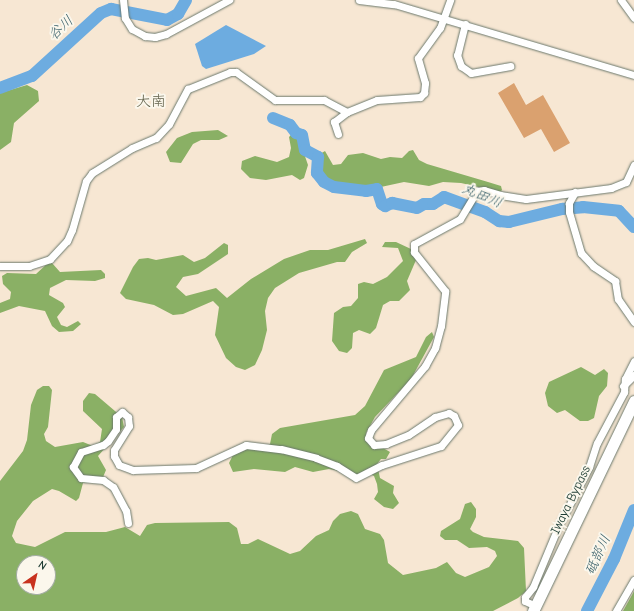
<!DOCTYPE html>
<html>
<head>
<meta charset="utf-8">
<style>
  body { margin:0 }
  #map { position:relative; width:634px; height:611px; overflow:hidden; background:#f7e7d3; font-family:"Comic Neue","Klee One",sans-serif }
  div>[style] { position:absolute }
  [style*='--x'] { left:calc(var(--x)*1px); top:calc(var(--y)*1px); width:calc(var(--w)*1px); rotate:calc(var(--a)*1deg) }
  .forest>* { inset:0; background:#8ab065 }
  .water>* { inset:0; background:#6dace0 }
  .river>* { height:12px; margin:-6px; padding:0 6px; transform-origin:6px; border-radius:6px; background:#6dace0 }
  .building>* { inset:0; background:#daa16f }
  .roads { filter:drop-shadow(0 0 1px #6b786c) drop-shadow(0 0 1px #6b786c) }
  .minor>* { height:7px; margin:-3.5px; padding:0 3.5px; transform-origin:3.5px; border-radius:3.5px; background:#fff }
  .trunk>* { height:11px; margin:-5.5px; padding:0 5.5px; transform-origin:5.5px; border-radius:5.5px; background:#fff }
  span { translate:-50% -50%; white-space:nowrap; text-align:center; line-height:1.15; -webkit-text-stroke:4px #fbf7ec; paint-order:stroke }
  .street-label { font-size:13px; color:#1f3d34 }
  .water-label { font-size:14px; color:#365e68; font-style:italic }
  .quarter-label { font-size:15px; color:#606049 }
  .north { position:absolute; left:16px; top:555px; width:40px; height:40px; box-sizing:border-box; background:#fbf7ec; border:1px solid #a3ada2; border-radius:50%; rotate:34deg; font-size:11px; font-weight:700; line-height:16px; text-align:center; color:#1f3d34 }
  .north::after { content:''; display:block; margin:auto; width:14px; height:18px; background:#c8321e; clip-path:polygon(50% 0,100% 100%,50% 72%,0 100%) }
</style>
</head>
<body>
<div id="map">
  <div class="forest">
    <i style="clip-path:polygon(27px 85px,38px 91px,39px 101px,14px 123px,11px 142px,0 150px,0 93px)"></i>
    <i style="clip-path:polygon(218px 130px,228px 136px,219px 140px,201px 140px,193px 144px,181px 163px,170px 162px,166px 152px,177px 138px,192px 132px)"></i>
    <i style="clip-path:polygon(293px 133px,299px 139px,308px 165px,304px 178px,300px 180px,292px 175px,266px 180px,250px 178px,241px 169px,242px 161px,255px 156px,277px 162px,289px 157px,291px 148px,289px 137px)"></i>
    <i style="clip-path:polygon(413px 150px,419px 160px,427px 164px,488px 182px,501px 186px,502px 190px,500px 192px,461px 183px,443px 182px,429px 186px,404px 182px,367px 190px,334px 186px,319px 172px,320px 154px,325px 151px,333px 165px,341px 164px,348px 155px,363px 153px,381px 159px,390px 157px,402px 158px,409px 151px)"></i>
    <i style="clip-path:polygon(365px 239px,367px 243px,352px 252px,345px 262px,337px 262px,299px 273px,275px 288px,268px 298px,265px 311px,267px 330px,262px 350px,255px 365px,245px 370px,236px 367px,226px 358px,215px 335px,219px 307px,213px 301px,183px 314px,173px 315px,154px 305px,126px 299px,120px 293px,133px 267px,139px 259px,148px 258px,156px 260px,183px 255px,194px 262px,205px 258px,224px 243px,228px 245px,228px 254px,198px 274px,183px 277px,176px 287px,186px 296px,216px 288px,227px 298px,251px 279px,284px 259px,310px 250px,328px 250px)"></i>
    <i style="clip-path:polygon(385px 242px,396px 242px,411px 249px,416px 260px,407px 281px,410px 290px,399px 301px,390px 301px,383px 305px,376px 328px,370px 334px,359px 330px,353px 333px,352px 348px,347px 353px,339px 351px,332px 341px,334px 313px,343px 307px,351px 306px,358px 298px,358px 284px,364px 282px,373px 284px,387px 277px,403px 261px,398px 248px,382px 247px)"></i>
    <i style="clip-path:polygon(48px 263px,52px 263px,60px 272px,101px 270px,105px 274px,105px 278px,95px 281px,66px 280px,50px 288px,49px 295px,63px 303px,65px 307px,57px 317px,61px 325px,67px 327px,78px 321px,81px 324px,73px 331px,59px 332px,52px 326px,45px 311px,19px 306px,0 313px,0 303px,10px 299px,11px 292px,3px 284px,2px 276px,7px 273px,36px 274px)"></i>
    <i style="clip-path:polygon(432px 332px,434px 337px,411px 379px,375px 417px,366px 433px,366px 438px,390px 452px,386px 459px,381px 459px,377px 464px,380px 478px,394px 486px,393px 493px,399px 503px,393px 509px,384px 507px,374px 499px,378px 492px,377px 484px,374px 476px,368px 473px,359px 475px,329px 469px,313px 472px,295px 467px,285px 472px,254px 469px,233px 472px,229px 463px,235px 451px,246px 447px,265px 447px,270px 444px,272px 434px,280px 428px,355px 415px,365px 406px,384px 370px,416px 357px,426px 337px)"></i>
    <i style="clip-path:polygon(581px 367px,595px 375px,604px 369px,608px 373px,607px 386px,599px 396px,594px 418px,588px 421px,580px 421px,565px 410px,557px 413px,548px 406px,545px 393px,549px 382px)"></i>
    <i style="clip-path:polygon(evenodd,43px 386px,49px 386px,52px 390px,48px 427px,44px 434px,46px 441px,55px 447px,83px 442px,93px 446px,100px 442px,102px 429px,83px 411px,83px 401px,89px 393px,95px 394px,122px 417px,124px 427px,98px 456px,106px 470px,101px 482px,83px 483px,79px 498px,76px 501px,59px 491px,52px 489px,33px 501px,17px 521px,12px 536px,16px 543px,35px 547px,65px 532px,106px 532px,125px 527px,140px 536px,147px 525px,155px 523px,229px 522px,237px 528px,241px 544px,248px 544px,258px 539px,290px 554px,300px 551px,316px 536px,329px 530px,333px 521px,340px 514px,351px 511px,358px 514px,365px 529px,380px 534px,384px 540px,388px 563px,403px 575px,436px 568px,447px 562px,456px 573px,465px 577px,489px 567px,497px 556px,495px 551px,487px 547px,469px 548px,457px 540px,445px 540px,440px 536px,441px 531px,460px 519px,465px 504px,471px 502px,476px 509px,476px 517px,470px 529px,473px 532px,484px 537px,518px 541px,524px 548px,526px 591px,518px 598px,493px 611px,0 611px,0 481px,23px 451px,27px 440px,31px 405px,37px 390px,43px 386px,24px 563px,48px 563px,48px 587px,24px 587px,24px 563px)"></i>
    <i style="clip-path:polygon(634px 591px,634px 611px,623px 611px,632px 595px)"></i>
  </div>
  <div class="water">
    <i style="clip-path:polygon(226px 25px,266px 46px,254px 54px,206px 69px,202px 66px,195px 44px)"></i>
  </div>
  <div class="river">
    <i style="--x:0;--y:88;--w:34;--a:-21"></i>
    <i style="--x:32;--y:76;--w:93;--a:-42.4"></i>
    <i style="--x:101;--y:13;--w:11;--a:-22"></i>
    <i style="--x:111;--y:9;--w:57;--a:11.1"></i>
    <i style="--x:167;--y:20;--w:13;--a:-29"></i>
    <i style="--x:178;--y:14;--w:16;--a:-60"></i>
    <i style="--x:273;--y:118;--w:18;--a:22"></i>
    <i style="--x:290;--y:125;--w:10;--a:53"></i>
    <i style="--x:296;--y:133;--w:6;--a:18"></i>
    <i style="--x:302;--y:135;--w:15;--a:79"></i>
    <i style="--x:305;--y:150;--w:15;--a:28"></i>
    <i style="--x:318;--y:157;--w:16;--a:94"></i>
    <i style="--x:317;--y:173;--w:11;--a:52"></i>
    <i style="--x:324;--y:182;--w:11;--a:27"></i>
    <i style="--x:334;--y:187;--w:32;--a:7"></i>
    <i style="--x:366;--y:191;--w:11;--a:-10"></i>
    <i style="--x:377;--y:189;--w:16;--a:72"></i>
    <i style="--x:382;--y:204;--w:4;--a:34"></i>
    <i style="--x:385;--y:206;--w:8;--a:-23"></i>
    <i style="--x:392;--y:203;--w:25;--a:11"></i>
    <i style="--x:417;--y:208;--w:8;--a:-30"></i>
    <i style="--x:424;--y:204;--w:9;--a:0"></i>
    <i style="--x:433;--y:204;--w:13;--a:-32"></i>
    <i style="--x:444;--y:197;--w:44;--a:20.1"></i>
    <i style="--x:485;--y:212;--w:17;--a:33"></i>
    <i style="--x:499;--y:221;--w:10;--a:6"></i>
    <i style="--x:509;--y:222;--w:55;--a:-13.8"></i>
    <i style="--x:562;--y:209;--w:21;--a:-5"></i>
    <i style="--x:583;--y:207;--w:36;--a:6"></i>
    <i style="--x:619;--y:211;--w:22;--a:47"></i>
    <i style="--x:587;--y:611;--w:59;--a:-62.6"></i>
    <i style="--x:614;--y:559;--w:53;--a:-67.8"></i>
  </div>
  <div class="building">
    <i style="clip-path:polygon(514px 83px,526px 105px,543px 95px,570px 143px,554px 152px,541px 129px,524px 138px,498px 93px)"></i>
  </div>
  <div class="roads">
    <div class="minor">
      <i style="--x:123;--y:0;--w:18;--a:84"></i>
      <i style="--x:125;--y:18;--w:13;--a:58"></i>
      <i style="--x:132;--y:29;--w:15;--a:28"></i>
      <i style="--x:145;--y:36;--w:10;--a:6"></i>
      <i style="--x:155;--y:37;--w:11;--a:-15"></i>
      <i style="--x:166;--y:34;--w:72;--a:-28.4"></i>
      <i style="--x:359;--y:0;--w:35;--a:7"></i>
      <i style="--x:394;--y:4;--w:250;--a:16.5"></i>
      <i style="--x:621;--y:0;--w:22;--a:54"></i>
      <i style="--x:465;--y:24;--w:32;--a:104"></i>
      <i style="--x:457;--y:55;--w:12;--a:70"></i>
      <i style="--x:461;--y:66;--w:12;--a:35"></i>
      <i style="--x:471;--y:73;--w:40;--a:-10"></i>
      <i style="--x:338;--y:134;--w:13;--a:-108"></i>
      <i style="--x:334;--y:122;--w:16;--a:-38"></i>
      <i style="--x:575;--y:192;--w:13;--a:119"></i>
      <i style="--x:569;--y:203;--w:9;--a:90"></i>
      <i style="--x:569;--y:212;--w:43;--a:73.7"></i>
      <i style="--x:581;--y:253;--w:18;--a:47"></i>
      <i style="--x:593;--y:266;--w:27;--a:34"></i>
      <i style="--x:615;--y:281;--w:18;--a:81"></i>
      <i style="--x:618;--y:299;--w:28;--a:55"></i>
      <i style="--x:0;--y:266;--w:29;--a:0"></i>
      <i style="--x:29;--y:266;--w:22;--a:-18"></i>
      <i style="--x:50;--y:259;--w:25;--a:-47"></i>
      <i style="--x:67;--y:241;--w:12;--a:-66"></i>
      <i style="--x:72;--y:230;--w:51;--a:-74.1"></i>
      <i style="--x:86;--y:181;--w:10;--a:-53"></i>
      <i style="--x:92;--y:173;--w:47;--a:-32"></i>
      <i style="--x:132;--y:148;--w:26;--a:-23"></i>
      <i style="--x:156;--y:138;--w:19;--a:-47"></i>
      <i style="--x:169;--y:124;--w:40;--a:-62"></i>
      <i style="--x:188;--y:89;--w:45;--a:-22"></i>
      <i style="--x:230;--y:72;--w:6;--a:0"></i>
      <i style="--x:236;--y:72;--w:48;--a:35.7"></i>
      <i style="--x:275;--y:100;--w:49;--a:0"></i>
      <i style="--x:324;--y:100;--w:26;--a:28"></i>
      <i style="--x:347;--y:112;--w:32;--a:-22"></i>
      <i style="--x:377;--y:100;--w:43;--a:-4"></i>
      <i style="--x:420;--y:97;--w:6;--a:-45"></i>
      <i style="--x:424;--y:93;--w:10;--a:-84"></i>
      <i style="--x:425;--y:83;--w:26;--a:-106"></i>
      <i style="--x:418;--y:58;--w:37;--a:-54"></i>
      <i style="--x:440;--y:28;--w:30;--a:-70"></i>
      <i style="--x:623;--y:386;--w:16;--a:-45"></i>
      <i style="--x:128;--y:523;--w:12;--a:-99"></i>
      <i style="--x:126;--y:511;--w:27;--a:-118"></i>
      <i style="--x:113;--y:487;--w:12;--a:-145"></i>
      <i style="--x:103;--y:480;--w:22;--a:-175"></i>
      <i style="--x:81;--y:478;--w:14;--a:-126"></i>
      <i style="--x:73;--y:467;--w:17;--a:-62"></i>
      <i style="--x:81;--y:452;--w:23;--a:-18"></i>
      <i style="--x:103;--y:445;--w:6;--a:-39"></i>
      <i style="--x:108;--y:441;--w:14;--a:-56"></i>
      <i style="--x:116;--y:429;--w:12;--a:-90"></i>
      <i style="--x:116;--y:417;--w:8;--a:-40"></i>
      <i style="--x:122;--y:412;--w:8;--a:40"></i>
      <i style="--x:128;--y:417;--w:9;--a:84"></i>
      <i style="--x:129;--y:426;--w:28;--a:122"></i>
      <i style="--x:114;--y:450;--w:6;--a:90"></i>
      <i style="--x:114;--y:456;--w:10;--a:61"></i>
      <i style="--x:119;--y:465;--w:15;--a:20"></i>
      <i style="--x:133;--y:470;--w:63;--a:-1.8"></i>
      <i style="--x:196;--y:468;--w:55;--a:-24.7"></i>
      <i style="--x:246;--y:445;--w:35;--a:7"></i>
      <i style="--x:281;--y:449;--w:36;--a:14"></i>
      <i style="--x:316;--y:458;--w:22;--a:21"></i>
      <i style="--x:337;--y:466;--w:22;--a:32"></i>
      <i style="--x:356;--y:478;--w:29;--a:-27"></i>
      <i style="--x:382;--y:465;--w:62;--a:-17.9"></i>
      <i style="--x:441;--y:446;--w:27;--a:-51"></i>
      <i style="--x:458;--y:425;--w:10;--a:-114"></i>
      <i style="--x:454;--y:416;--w:6;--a:-149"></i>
      <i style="--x:449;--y:413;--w:15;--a:164"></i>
      <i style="--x:435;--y:417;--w:32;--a:146"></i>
      <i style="--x:408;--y:435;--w:24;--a:158"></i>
      <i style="--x:386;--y:444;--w:12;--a:175"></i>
      <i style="--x:374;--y:445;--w:9;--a:-131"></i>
      <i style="--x:368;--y:438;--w:9;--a:-69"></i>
      <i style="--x:371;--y:430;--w:84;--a:-49.8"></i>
      <i style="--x:425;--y:366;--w:21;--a:-61"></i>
      <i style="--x:435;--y:348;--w:23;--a:-75"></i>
      <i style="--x:441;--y:326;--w:35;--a:-83"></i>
      <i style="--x:445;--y:291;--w:50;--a:-128.5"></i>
      <i style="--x:414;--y:252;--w:8;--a:-90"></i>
      <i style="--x:414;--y:244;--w:52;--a:-28.5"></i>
      <i style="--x:460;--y:219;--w:33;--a:-59"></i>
      <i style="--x:477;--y:191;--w:7;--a:-8"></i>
      <i style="--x:484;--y:190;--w:17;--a:17"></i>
      <i style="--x:500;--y:195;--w:26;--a:9"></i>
      <i style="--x:526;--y:199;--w:86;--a:-7.4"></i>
      <i style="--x:611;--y:188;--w:16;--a:-22"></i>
      <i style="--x:626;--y:182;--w:19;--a:-65"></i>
      <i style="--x:536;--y:606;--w:12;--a:-156"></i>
      <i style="--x:525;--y:601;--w:4;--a:-90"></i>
      <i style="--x:525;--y:597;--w:13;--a:-51"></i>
      <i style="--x:533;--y:587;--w:65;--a:-67.4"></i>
      <i style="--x:558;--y:527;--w:68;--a:-62.7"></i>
      <i style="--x:589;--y:467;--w:25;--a:-72"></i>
      <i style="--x:597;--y:443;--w:58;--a:-62.1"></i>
      <i style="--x:624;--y:392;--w:13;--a:-86"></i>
      <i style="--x:625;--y:379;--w:20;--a:-63"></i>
      <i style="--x:616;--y:611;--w:36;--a:-60"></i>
    </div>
    <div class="trunk">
      <i style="--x:533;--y:611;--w:233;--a:-64.3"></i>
    </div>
  </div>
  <div class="street-label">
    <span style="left:571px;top:500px;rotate:-64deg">Iwaya Bypass</span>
  </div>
  <div class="water-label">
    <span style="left:61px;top:28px;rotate:-43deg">谷川</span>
    <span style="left:482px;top:196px;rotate:23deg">丸田川</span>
    <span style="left:598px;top:555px;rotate:-65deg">砥部川</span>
  </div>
  <div class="quarter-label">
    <span style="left:151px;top:102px">大南</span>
  </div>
  <div class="north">N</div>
</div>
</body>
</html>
